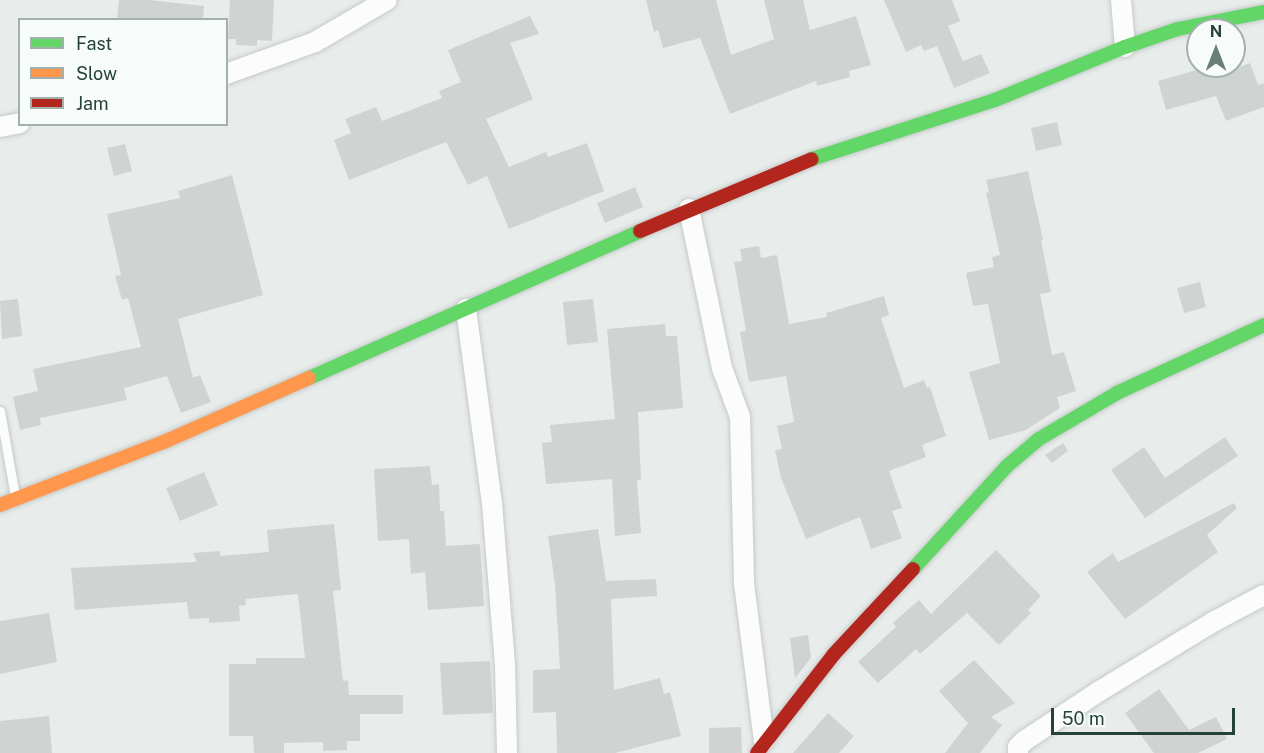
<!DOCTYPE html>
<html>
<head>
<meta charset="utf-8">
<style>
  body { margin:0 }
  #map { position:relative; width:1264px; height:753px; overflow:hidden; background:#e8edeb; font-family:"Public Sans",sans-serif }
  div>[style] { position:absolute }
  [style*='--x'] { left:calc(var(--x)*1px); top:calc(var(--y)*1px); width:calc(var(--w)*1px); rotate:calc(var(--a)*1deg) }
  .building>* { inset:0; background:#cfd4d2 }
  .roads { filter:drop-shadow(0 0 2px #c5cac8) drop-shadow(0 0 2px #c5cac8) }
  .lane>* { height:9px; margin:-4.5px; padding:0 4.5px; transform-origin:4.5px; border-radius:4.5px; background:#fcfcfc }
  .street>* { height:20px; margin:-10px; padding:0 10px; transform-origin:10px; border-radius:10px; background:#fcfcfc }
  .fast>* { height:14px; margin:-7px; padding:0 7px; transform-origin:7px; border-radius:7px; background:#63d668 }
  .slow>* { height:14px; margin:-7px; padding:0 7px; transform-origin:7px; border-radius:7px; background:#ff974d }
  .jam>* { height:14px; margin:-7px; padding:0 7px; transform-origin:7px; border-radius:7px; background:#b3261e }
  span { translate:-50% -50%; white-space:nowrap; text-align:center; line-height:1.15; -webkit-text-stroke:4.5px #f7fbf9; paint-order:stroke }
  .legend { position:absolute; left:18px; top:18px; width:210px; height:108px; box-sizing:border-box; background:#f7fbf9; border:2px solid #a3b1ad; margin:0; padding:8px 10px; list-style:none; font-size:18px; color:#24423a }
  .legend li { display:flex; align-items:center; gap:12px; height:30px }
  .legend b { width:30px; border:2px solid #a3b1ad }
  .north { position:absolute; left:1186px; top:18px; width:60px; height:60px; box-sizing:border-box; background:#f7fbf9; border:2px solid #a3b1ad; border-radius:50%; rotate:0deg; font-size:16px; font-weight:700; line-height:24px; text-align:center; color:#24423a }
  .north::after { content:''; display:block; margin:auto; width:21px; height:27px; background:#697e78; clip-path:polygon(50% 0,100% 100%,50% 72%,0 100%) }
  .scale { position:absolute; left:1051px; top:708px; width:184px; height:27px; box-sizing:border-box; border:3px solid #24423a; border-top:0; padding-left:8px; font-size:18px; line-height:21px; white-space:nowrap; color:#24423a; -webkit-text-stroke:4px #f7fbf9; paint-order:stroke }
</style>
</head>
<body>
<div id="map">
  <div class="building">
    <i style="clip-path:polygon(119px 0,149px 0,204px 6px,203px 20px,117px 20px)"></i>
    <i style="clip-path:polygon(230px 0,274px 0,272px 41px,257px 40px,257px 46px,236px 45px,236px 39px,228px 39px)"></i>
    <i style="clip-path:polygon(646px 0,716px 0,731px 55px,774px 39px,764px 0,803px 0,810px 30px,856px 16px,871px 65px,849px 71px,850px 77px,817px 86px,816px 81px,730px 114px,700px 38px,663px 48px,658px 30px,654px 32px)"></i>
    <i style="clip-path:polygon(884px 0,952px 0,960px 21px,948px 26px,963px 61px,981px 54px,990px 73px,954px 88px,937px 46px,924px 51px,921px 45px,906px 52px)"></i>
    <i style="clip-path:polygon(530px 16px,539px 34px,510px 43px,533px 99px,486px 119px,509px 167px,546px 152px,548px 157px,587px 143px,604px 191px,509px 229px,487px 176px,468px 185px,446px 142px,349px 180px,334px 140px,351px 133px,345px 119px,376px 107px,382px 121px,442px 98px,439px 91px,461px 82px,448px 50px)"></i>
    <i style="clip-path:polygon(1250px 63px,1258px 85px,1264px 83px,1264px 107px,1226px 121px,1216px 96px,1166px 110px,1158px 81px,1207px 67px,1210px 78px)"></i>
    <i style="clip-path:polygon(1057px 122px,1062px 145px,1036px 151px,1031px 128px)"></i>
    <i style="clip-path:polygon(125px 144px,132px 171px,114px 176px,107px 148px)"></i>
    <i style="clip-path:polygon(1028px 171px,1043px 240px,1041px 240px,1051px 292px,1040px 294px,1052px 355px,1064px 352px,1076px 391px,1057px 397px,1060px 408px,1026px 430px,989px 440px,969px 372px,1000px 363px,988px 304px,973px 306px,966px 273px,994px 267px,992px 257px,1000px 255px,986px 193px,989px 192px,986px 180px)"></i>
    <i style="clip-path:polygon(232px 175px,263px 295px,178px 319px,193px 378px,200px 375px,211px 402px,181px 413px,167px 376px,124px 388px,127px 400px,40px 418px,41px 425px,20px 430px,13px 397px,38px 391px,33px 369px,141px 347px,128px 298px,122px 300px,115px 276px,121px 275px,107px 214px,180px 198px,178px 191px)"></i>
    <i style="clip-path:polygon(635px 187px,643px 207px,605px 223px,597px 203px)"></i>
    <i style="clip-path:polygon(759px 246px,761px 258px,777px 255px,789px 324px,827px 317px,826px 313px,884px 296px,889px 315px,881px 318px,904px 388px,924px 380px,927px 388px,930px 387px,946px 436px,922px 445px,926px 457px,889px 471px,902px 508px,892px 511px,902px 538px,871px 549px,860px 517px,806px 539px,781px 478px,775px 450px,782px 449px,777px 426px,794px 422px,786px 376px,749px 382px,740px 332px,746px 331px,734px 262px,742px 261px,740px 249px)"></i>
    <i style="clip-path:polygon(1200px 282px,1206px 307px,1184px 313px,1177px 288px)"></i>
    <i style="clip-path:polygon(18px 299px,22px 336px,2px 339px,0 301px)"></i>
    <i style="clip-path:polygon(593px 299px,598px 342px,567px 345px,563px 302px)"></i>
    <i style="clip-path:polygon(665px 324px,666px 336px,677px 336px,683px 408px,638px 412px,641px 480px,637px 480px,641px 533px,615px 536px,612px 479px,546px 484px,542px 443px,552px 442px,550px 425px,615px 419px,607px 329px)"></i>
    <i style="clip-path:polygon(1225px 437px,1238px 456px,1145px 518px,1111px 470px,1144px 447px,1165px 478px)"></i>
    <i style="clip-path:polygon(1063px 443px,1068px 451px,1052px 463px,1045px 455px)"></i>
    <i style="clip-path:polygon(430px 466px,432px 485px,439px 484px,440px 511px,444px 511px,446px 546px,480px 544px,484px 606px,428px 610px,425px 572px,411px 574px,409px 539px,378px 541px,374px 469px)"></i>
    <i style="clip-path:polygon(204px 472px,218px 505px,180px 521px,166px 488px)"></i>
    <i style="clip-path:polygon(1234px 503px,1237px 508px,1207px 535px,1218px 552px,1125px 619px,1087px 572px,1113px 553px,1118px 562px)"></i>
    <i style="clip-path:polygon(334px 524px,341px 590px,333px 591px,343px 681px,348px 680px,349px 695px,403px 695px,403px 714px,360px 714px,360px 741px,347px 741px,347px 750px,323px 751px,323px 742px,284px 743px,284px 753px,254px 753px,253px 736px,229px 736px,229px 664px,256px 664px,256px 658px,305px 658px,298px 594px,245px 599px,246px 605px,239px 606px,240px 621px,209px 623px,209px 618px,189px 619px,187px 602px,75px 610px,71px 568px,197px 562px,193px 553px,220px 551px,220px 556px,269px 552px,267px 530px)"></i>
    <i style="clip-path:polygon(598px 529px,606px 581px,656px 579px,657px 596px,611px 599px,614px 690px,660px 678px,664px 694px,670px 692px,681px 736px,615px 753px,557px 753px,556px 712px,533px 713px,533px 670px,560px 669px,555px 584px,548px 536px)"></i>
    <i style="clip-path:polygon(996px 550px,1041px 596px,1028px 610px,1031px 613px,999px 645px,967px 613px,920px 654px,916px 649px,878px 683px,858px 662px,896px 627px,893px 623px,919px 600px,931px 614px)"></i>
    <i style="clip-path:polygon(49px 613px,57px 662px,0 674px,0 621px)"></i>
    <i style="clip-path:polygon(808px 635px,811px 658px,795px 678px,790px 638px)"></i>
    <i style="clip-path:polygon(974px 660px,1015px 703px,991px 717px,1002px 725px,980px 753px,945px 753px,968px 723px,939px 691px)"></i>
    <i style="clip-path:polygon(490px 661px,493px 713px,443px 715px,440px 663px)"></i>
    <i style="clip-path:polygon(1159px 689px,1189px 730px,1216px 717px,1227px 739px,1198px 753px,1154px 753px,1125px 713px)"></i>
    <i style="clip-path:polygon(828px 713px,854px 736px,839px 753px,793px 753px)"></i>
    <i style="clip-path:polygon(49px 716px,52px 753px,0 753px,0 721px)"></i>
    <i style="clip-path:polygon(741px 727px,742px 753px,709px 753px,709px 728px)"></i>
  </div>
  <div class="roads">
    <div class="lane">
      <i style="--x:0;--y:411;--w:86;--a:80"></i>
    </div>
    <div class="street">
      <i style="--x:1121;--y:0;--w:47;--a:85.1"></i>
      <i style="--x:226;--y:74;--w:95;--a:-19.8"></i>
      <i style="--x:315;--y:42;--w:83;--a:-30.3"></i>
      <i style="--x:0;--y:127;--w:20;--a:-11"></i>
      <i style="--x:689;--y:209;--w:162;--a:78.3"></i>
      <i style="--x:722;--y:368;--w:52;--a:69.8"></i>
      <i style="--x:740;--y:417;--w:166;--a:88.6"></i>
      <i style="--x:744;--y:583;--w:159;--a:82.8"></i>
      <i style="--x:466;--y:309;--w:196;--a:82.4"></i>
      <i style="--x:492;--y:503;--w:162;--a:85.4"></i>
      <i style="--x:505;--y:664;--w:89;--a:88.7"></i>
      <i style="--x:1018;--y:753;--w:6;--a:-90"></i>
      <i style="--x:1018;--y:747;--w:8;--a:-45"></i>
      <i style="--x:1024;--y:741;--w:89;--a:-33.5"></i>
      <i style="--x:1098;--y:692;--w:137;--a:-31.3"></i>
      <i style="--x:1215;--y:621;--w:55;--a:-28"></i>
    </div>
    <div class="fast">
      <i style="--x:812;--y:159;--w:192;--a:-17.9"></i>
      <i style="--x:995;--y:100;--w:140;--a:-22.2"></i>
      <i style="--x:1125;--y:47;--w:56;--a:-18.8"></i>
      <i style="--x:1178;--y:29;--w:88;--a:-11.2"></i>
      <i style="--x:309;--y:378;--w:362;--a:-23.9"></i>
      <i style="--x:913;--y:569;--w:139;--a:-47.6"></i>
      <i style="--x:1007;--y:466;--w:42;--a:-40.2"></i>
      <i style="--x:1039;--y:439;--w:91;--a:-30.5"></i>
      <i style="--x:1117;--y:393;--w:162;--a:-24.8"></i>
    </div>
    <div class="slow">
      <i style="--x:0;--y:505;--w:178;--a:-21.1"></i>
      <i style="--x:166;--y:441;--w:156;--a:-23.8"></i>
    </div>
    <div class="jam">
      <i style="--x:640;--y:231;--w:186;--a:-22.7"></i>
      <i style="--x:757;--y:753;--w:125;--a:-52.1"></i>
      <i style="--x:834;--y:654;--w:116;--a:-47.1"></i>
    </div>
  </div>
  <ul class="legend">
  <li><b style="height:8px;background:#63d668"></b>Fast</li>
  <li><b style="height:8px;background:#ff974d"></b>Slow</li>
  <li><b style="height:8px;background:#b3261e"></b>Jam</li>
  </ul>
  <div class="north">N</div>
  <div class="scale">50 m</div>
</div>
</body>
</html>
